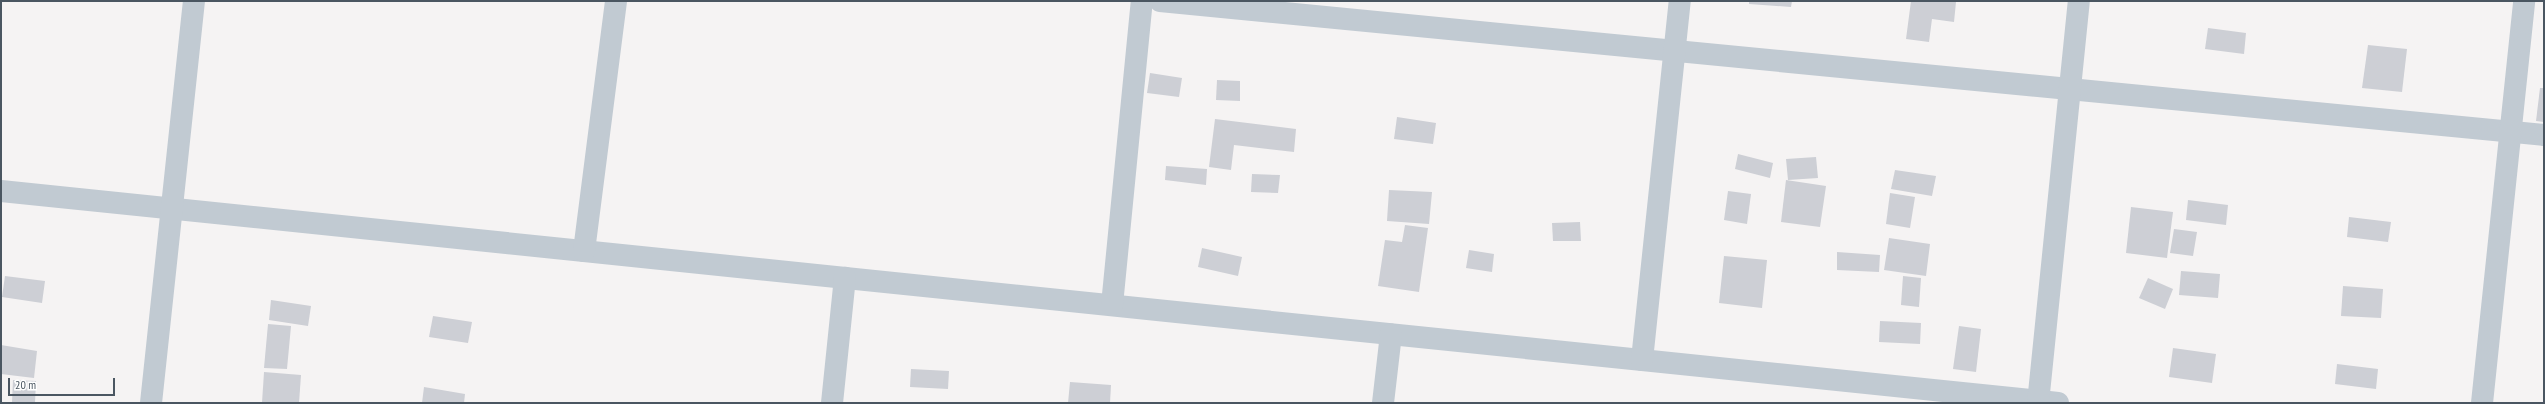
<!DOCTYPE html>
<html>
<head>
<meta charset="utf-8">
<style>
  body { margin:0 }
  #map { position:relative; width:2545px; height:404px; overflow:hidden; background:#f5f3f3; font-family:"PT Sans Narrow",sans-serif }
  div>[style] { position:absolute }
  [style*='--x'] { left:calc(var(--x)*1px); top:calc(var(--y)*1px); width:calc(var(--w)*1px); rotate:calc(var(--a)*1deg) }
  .building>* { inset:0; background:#cdcfd5 }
  .minor>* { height:22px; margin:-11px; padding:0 11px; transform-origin:11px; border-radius:11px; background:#c1cad2 }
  span { translate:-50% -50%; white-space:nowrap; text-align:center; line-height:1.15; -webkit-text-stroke:3px #fff; paint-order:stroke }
  .frame { position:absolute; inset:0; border:2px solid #4a5661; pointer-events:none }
  .scale { position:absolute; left:8px; top:378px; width:107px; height:18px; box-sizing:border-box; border:2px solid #4a5661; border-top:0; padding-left:5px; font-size:12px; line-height:14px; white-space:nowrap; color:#4a5661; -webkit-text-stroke:3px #fff; paint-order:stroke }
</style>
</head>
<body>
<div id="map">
  <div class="building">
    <i style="clip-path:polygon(1749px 1px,1792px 1px,1791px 7px,1749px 4px)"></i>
    <i style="clip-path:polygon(1911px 1px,1956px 2px,1954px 22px,1932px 19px,1929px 42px,1906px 39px)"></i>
    <i style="clip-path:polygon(2208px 28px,2246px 33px,2244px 54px,2205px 49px)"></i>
    <i style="clip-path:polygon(2368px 45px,2407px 49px,2402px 92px,2362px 88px)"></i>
    <i style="clip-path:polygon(1150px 73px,1182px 78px,1179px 97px,1147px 93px)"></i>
    <i style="clip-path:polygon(1217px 80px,1240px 81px,1240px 101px,1216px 100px)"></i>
    <i style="clip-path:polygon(2540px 88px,2544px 88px,2544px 122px,2536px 121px)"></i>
    <i style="clip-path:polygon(1397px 117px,1436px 123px,1433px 144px,1394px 139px)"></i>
    <i style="clip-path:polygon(1215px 119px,1296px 129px,1294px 152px,1234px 145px,1231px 170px,1209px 167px)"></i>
    <i style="clip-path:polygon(1738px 154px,1773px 163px,1770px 178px,1735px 169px)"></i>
    <i style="clip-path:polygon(1816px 157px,1818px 178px,1788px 180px,1786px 159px)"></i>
    <i style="clip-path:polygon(1166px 166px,1207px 169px,1206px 185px,1165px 180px)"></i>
    <i style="clip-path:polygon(1895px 170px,1936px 176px,1932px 196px,1891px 189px)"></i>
    <i style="clip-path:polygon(1252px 174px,1280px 175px,1278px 193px,1251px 192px)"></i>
    <i style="clip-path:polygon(1786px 180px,1826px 186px,1820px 227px,1781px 222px)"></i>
    <i style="clip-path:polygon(1389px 190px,1432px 192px,1429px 224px,1387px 221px)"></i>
    <i style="clip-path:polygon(1728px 191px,1751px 194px,1747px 224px,1724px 220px)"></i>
    <i style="clip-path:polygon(1890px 193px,1915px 197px,1910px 228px,1886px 224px)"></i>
    <i style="clip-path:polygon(2188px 200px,2228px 205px,2226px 225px,2186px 220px)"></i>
    <i style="clip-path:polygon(2131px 207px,2173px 212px,2167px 258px,2126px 253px)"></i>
    <i style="clip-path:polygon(2349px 217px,2391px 222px,2388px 242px,2347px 237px)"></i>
    <i style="clip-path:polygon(1580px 222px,1581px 241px,1553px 241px,1552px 223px)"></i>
    <i style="clip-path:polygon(1405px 225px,1428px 228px,1419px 292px,1378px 286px,1385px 240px,1402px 242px)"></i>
    <i style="clip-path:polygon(2174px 229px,2197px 232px,2193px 256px,2170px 253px)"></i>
    <i style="clip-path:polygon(1889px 238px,1930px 244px,1926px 276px,1884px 270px)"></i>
    <i style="clip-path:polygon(1202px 248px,1242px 257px,1238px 276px,1198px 267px)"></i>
    <i style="clip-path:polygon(1469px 250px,1494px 254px,1492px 272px,1466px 268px)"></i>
    <i style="clip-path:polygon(1837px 252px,1880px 255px,1879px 272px,1837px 270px)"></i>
    <i style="clip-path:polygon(1724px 256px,1767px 260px,1762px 308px,1719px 303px)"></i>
    <i style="clip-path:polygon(2181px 271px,2220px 274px,2218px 298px,2179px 295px)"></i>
    <i style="clip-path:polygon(5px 276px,45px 281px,42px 303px,2px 297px)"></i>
    <i style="clip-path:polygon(1903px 276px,1921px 278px,1919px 307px,1901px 305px)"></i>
    <i style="clip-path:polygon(2148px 278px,2173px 289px,2165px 309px,2139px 298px)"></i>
    <i style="clip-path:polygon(2343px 286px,2383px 289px,2381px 318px,2341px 316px)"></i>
    <i style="clip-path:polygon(271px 300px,311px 306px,308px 326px,269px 320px)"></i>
    <i style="clip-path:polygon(433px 316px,472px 322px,468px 343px,429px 337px)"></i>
    <i style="clip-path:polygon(1880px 321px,1921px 323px,1920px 344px,1879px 342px)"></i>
    <i style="clip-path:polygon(268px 324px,291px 326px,287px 369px,264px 368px)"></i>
    <i style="clip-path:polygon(1959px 326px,1981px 329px,1976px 372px,1953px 369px)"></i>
    <i style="clip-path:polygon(1px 345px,37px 351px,34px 378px,1px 374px)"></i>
    <i style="clip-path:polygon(2173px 348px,2216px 354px,2212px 383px,2169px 377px)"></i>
    <i style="clip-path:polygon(2337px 364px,2378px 369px,2376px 389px,2335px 384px)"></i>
    <i style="clip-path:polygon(911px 369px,949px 371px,948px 389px,910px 387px)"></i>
    <i style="clip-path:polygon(264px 372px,301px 375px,299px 403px,262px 403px)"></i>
    <i style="clip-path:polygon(13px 380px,36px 381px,35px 403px,12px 403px)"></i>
    <i style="clip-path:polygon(1070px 382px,1111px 385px,1110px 403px,1068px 403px)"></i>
    <i style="clip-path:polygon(424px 387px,465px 394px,464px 403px,422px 403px)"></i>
  </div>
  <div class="minor">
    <i style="--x:1160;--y:1;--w:1390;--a:5.53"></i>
    <i style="--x:1;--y:191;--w:2068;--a:5.88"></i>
    <i style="--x:584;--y:251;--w:252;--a:-82.7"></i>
    <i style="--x:1112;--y:305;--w:305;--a:-84.4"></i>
    <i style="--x:1642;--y:360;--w:361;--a:-84"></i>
    <i style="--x:151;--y:403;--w:404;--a:-83.9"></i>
    <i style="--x:832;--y:403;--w:126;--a:-84.1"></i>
    <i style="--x:1383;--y:403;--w:69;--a:-83.4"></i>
    <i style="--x:2038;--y:403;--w:404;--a:-84.2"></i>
    <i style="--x:2482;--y:403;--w:404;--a:-84"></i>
  </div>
  <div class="frame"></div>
  <div class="scale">20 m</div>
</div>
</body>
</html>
